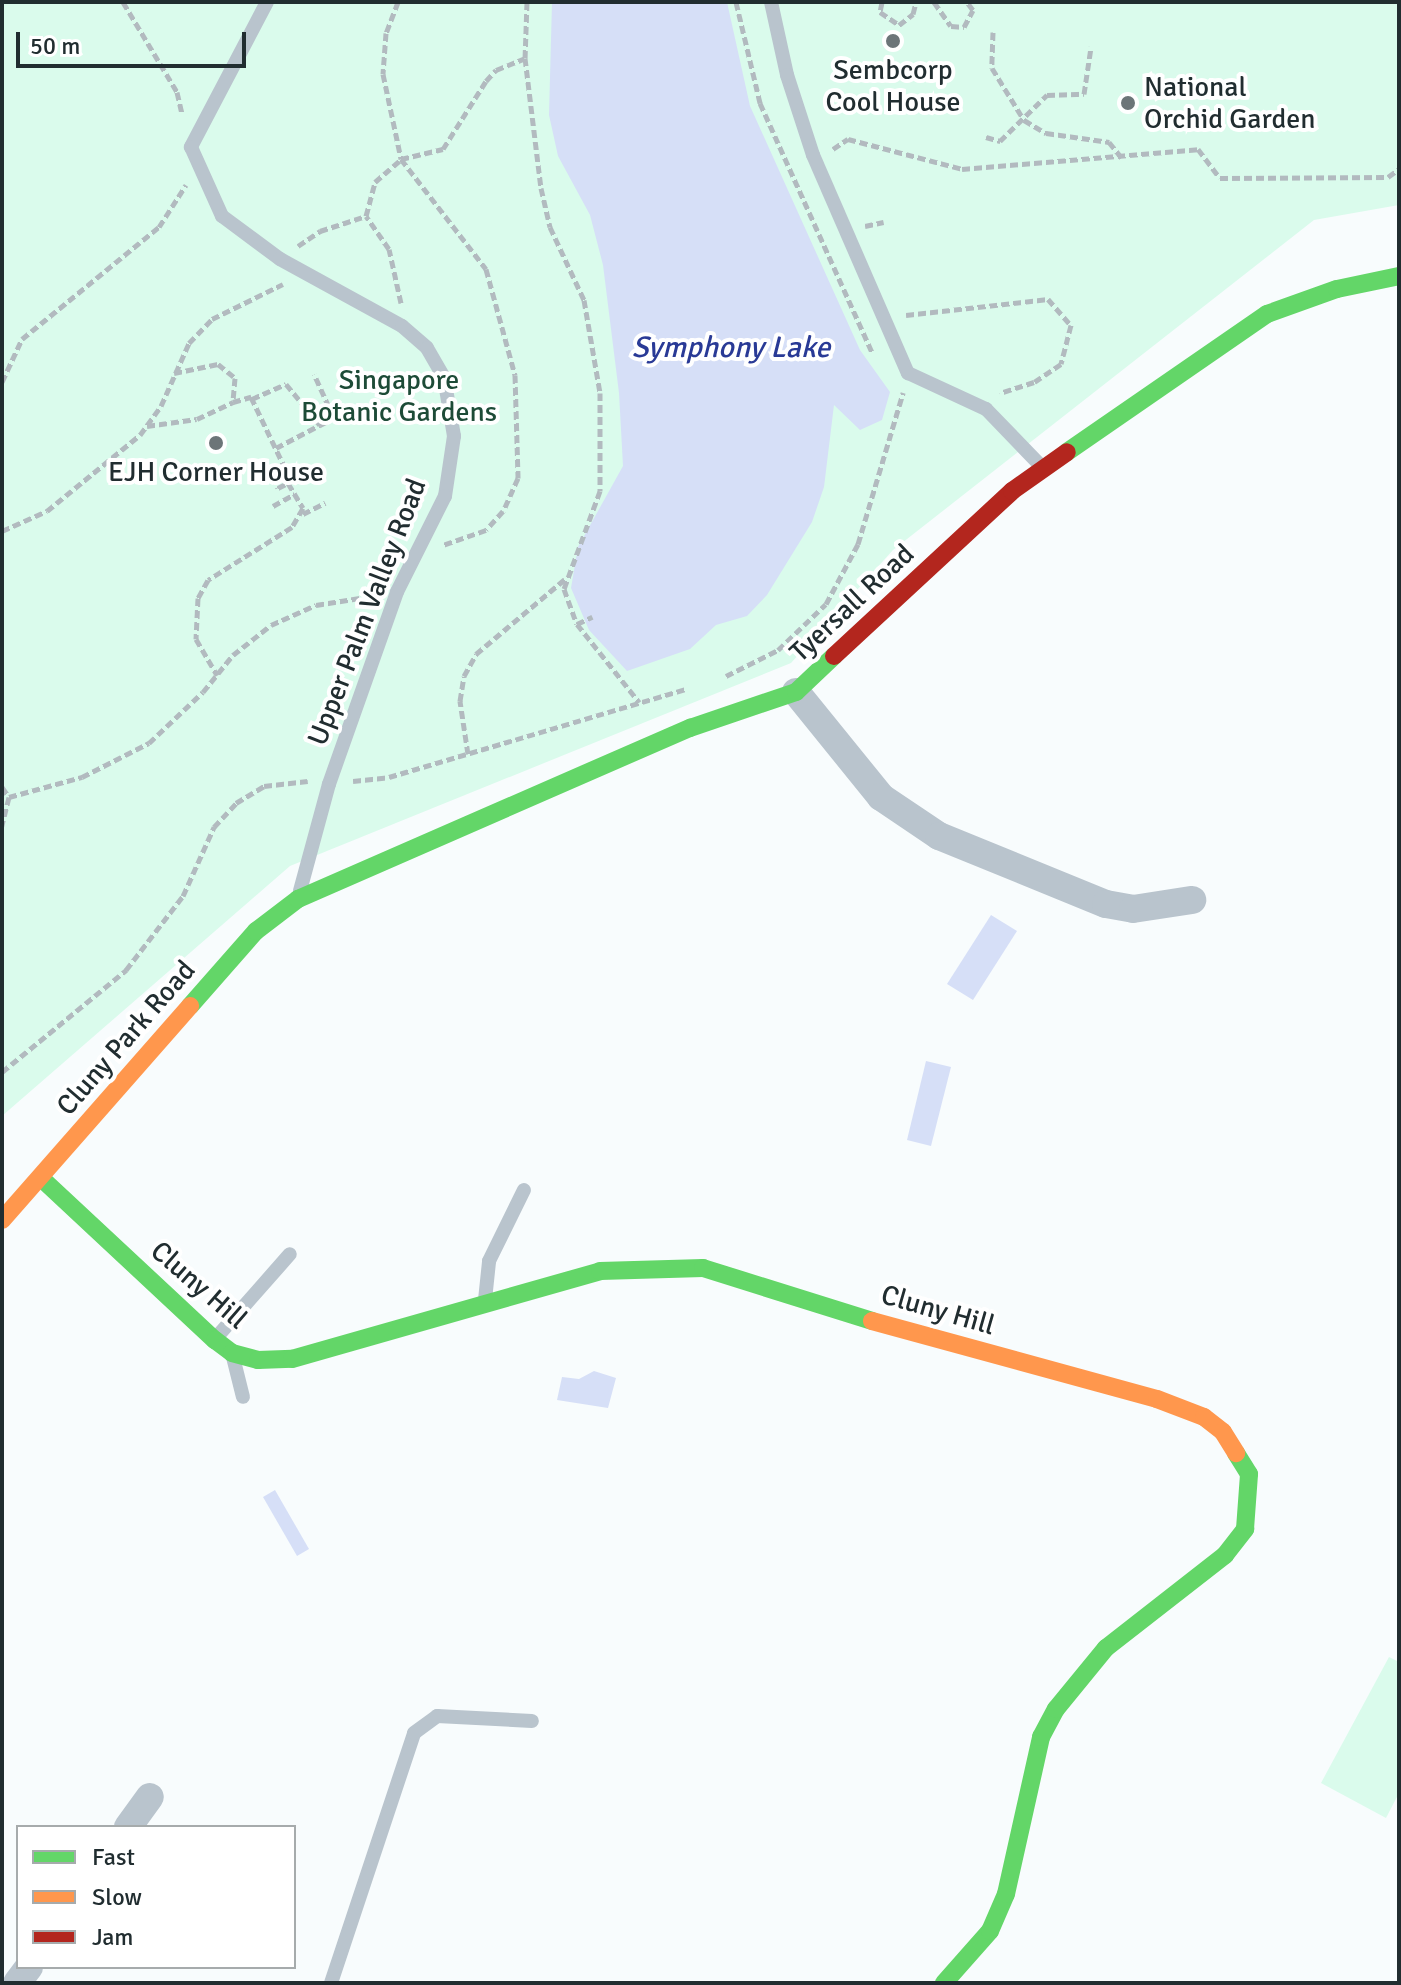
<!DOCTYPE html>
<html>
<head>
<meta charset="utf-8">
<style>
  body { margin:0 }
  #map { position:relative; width:1401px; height:1985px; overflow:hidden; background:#f8fcfd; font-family:Signika,sans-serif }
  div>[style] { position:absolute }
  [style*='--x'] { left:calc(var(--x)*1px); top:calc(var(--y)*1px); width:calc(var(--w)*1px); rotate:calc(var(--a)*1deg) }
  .green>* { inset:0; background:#dafbec }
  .water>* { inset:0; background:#d6dff7 }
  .path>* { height:5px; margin-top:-2.5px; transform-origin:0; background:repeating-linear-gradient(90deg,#b2babf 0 8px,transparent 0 12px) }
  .lane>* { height:14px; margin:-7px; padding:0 7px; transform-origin:7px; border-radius:7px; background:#b9c4cd }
  .street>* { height:28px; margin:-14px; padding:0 14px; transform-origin:14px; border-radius:14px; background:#b9c4cd }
  .fast>* { height:18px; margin:-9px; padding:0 9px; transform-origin:9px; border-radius:9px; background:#63d668 }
  .slow>* { height:18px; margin:-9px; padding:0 9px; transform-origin:9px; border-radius:9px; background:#ff974d }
  .jam>* { height:18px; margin:-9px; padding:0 9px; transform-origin:9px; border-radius:9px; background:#b3261e }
  .dots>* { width:22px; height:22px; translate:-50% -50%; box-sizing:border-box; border:4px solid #fff; border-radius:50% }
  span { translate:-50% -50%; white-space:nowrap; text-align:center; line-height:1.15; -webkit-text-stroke:8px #fff; paint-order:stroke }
  .poi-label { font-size:28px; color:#212d30 }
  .left { translate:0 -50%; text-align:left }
  .park-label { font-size:28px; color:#1d4b37 }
  .street-label { font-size:28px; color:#212d30 }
  .water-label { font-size:30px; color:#293a96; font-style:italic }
  .frame { position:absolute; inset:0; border:4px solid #212d30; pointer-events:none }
  .legend { position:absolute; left:16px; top:1825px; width:280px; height:144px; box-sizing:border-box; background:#fff; border:2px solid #a6abac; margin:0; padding:10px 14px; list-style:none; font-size:24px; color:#212d30 }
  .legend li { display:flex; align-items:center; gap:16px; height:40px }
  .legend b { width:40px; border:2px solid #a6abac }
  .scale { position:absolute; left:16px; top:32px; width:230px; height:36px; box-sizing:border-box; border:4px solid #212d30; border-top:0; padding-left:10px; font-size:24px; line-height:28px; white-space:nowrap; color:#212d30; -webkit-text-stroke:6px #fff; paint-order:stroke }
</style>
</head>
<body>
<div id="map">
  <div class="green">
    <i style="clip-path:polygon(2px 2px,1399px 2px,1399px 205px,1314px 220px,893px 550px,791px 663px,290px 866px,2px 1116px)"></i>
    <i style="clip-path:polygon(1389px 1657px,1399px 1662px,1399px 1793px,1386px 1818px,1321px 1783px)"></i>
  </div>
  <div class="water">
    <i style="clip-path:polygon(552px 2px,727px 2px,750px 106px,860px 350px,890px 392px,882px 420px,860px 430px,834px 405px,824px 487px,812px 522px,767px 595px,747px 616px,716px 625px,690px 649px,627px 671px,589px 630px,571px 588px,578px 547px,623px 466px,619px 393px,603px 265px,590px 215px,558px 156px,549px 115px)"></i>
    <i style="clip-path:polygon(991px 915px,1017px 931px,973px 1000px,947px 984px)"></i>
    <i style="clip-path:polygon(926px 1061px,951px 1067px,931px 1146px,907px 1140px)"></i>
    <i style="clip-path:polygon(594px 1371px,616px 1378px,608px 1408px,557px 1400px,562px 1377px,579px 1379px)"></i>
    <i style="clip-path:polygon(275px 1490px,309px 1549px,297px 1556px,263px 1497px)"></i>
  </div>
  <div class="path">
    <i style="--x:123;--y:2;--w:105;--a:59"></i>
    <i style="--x:177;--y:92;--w:22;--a:77"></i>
    <i style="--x:398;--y:2;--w:33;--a:111"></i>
    <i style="--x:386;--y:33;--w:41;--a:94.2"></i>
    <i style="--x:383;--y:74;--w:87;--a:78"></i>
    <i style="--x:401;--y:159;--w:139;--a:52.3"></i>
    <i style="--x:486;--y:269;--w:110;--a:74.7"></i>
    <i style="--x:515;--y:375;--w:103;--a:88.3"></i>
    <i style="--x:518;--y:478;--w:36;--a:114"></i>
    <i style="--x:503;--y:511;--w:25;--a:132"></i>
    <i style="--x:486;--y:530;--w:46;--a:160.8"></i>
    <i style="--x:527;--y:2;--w:56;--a:92"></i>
    <i style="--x:525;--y:58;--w:131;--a:83"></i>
    <i style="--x:541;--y:188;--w:40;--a:77"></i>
    <i style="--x:550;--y:227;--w:81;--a:65"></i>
    <i style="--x:584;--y:300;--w:94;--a:80.2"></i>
    <i style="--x:600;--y:393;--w:98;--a:90"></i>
    <i style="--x:600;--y:491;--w:104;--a:110.2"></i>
    <i style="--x:564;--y:589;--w:37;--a:70"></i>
    <i style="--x:577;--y:624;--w:100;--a:51.5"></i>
    <i style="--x:736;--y:2;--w:104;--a:76.6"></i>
    <i style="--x:760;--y:103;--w:275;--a:65.8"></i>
    <i style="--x:882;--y:2;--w:10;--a:101"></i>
    <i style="--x:880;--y:12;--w:23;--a:34"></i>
    <i style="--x:899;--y:25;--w:18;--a:-38"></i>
    <i style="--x:913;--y:14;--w:12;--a:-76"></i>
    <i style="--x:934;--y:2;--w:29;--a:55"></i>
    <i style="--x:951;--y:26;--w:13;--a:4"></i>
    <i style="--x:964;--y:27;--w:19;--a:-62"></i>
    <i style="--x:973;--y:10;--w:10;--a:-127"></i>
    <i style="--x:993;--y:32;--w:36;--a:92"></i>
    <i style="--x:992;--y:68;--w:61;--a:58.4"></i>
    <i style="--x:1024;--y:120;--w:26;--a:31"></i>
    <i style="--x:1046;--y:133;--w:64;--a:8.1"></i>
    <i style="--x:1109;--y:142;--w:21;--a:51"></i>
    <i style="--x:986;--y:137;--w:15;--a:16"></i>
    <i style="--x:1000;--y:141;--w:66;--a:-44.4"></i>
    <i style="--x:1047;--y:95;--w:37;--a:-2"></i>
    <i style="--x:1084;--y:94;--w:48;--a:-81.5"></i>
    <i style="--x:833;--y:149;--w:18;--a:-34"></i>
    <i style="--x:848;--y:139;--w:118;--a:14.7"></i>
    <i style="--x:962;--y:169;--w:237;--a:-4.8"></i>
    <i style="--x:1198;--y:149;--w:36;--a:53"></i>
    <i style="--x:1220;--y:178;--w:168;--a:-0.3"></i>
    <i style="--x:1388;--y:177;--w:14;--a:-36"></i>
    <i style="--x:865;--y:226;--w:19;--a:-12"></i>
    <i style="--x:298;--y:246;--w:27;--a:-34"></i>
    <i style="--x:320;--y:231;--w:48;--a:-18.1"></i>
    <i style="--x:401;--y:303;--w:55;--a:-102.5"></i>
    <i style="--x:389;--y:249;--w:40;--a:-124.9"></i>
    <i style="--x:366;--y:216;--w:35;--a:-75"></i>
    <i style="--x:375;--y:182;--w:35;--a:-41"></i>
    <i style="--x:401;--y:159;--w:43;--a:-13.4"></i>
    <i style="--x:443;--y:149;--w:80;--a:-57.7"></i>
    <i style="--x:486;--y:81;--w:15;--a:-48"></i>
    <i style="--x:496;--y:70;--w:31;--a:-22"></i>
    <i style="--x:906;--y:315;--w:143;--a:-6.4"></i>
    <i style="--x:1048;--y:299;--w:35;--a:49"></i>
    <i style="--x:1071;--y:325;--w:40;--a:104.4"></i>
    <i style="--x:1061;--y:364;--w:32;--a:146"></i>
    <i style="--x:1034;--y:382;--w:36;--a:162"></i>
    <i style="--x:174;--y:373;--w:45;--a:-11.6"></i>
    <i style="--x:218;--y:364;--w:22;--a:39"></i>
    <i style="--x:235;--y:378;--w:24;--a:95"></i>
    <i style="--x:233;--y:402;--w:19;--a:-16"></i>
    <i style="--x:251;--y:397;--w:81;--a:64.4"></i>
    <i style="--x:286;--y:470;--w:15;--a:157"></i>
    <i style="--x:272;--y:476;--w:13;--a:63"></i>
    <i style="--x:278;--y:488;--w:11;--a:-27"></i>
    <i style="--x:288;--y:483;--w:29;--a:59"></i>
    <i style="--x:303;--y:508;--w:22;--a:120"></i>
    <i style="--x:292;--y:527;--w:99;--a:147.8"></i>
    <i style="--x:208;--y:580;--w:21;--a:119"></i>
    <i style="--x:198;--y:598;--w:41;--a:92.8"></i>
    <i style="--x:196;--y:639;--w:42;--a:59.7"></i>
    <i style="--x:2;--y:382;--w:47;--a:-65.1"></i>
    <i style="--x:22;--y:339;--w:177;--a:-39.3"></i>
    <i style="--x:159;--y:227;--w:50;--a:-57.3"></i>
    <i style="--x:252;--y:399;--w:37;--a:-24"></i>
    <i style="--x:286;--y:384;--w:53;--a:50.3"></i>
    <i style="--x:320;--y:425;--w:16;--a:-27"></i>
    <i style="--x:334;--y:418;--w:48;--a:-114.4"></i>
    <i style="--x:147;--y:426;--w:50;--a:-8"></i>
    <i style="--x:197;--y:419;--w:40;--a:-25"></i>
    <i style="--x:276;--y:448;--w:50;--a:-27.6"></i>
    <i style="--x:273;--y:506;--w:25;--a:-29"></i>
    <i style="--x:303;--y:514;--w:25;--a:-27"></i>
    <i style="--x:2;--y:531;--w:49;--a:-24"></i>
    <i style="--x:47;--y:511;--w:120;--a:-39.3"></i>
    <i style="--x:140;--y:435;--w:36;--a:-54"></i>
    <i style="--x:161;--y:406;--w:69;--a:-66"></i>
    <i style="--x:189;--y:343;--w:33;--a:-46"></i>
    <i style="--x:212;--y:319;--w:79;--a:-26.2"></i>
    <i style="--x:577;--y:624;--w:17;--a:-25"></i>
    <i style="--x:726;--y:676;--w:58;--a:-26.6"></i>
    <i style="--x:778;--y:650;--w:66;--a:-43.8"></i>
    <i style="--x:826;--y:604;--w:68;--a:-61.9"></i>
    <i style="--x:858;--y:544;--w:158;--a:-73.4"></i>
    <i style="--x:468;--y:754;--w:54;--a:-98.6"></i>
    <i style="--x:460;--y:701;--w:25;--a:-81"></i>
    <i style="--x:464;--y:676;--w:25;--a:-61"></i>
    <i style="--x:476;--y:654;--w:116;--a:-40.1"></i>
    <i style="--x:353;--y:781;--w:36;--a:-6"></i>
    <i style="--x:389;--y:777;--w:310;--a:-16.5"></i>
    <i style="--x:2;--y:787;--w:12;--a:55"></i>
    <i style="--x:9;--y:797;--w:30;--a:104"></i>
    <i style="--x:9;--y:797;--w:76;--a:-15.3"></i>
    <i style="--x:82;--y:777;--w:75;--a:-26.9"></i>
    <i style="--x:149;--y:743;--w:74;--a:-43.4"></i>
    <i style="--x:203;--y:692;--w:48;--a:-51"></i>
    <i style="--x:233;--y:655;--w:48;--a:-38.3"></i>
    <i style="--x:271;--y:625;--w:49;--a:-24"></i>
    <i style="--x:316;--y:605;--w:57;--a:-9.1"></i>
    <i style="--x:2;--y:1072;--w:161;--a:-39.4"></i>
    <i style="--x:126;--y:970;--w:93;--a:-52.4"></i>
    <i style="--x:183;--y:896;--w:76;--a:-65.8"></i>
    <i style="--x:214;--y:827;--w:33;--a:-47"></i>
    <i style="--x:236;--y:803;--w:33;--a:-31"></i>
    <i style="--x:264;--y:786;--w:44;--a:-6.5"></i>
  </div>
  <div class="lane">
    <i style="--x:267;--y:2;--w:164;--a:117.7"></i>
    <i style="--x:191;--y:147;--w:76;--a:65.8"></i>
    <i style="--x:222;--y:216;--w:72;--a:36.6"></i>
    <i style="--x:280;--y:259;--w:139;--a:28.8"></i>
    <i style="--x:402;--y:326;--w:33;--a:41"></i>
    <i style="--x:427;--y:348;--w:34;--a:60"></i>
    <i style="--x:444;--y:377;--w:60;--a:80.4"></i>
    <i style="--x:454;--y:436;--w:61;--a:98.5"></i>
    <i style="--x:445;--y:496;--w:107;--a:116.6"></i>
    <i style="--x:397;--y:592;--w:204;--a:109.5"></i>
    <i style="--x:329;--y:784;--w:111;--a:105.2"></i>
    <i style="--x:771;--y:2;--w:75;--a:77.6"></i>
    <i style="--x:787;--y:75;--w:84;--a:72"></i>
    <i style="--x:813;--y:155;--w:238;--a:66.5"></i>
    <i style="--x:908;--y:373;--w:86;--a:24.8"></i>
    <i style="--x:986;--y:409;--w:79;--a:46"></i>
    <i style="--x:485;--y:1300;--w:39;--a:-84"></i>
    <i style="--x:489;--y:1261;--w:79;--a:-63.8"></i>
    <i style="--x:215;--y:1339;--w:113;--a:-48.6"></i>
    <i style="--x:233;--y:1357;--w:41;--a:76"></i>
    <i style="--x:331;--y:1983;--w:263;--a:-71.6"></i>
    <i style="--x:414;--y:1733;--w:29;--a:-36"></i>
    <i style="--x:437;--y:1716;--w:95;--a:3"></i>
  </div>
  <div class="street">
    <i style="--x:796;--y:692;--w:135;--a:51"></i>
    <i style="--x:881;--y:797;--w:70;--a:33.9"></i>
    <i style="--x:939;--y:836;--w:180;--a:22.2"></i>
    <i style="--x:1106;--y:904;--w:27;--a:10"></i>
    <i style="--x:1133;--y:909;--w:60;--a:-8.7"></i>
    <i style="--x:128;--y:1827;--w:37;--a:-54"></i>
    <i style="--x:17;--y:1983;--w:20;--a:-53"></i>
  </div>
  <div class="fast">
    <i style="--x:1067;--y:452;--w:243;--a:-34.6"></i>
    <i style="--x:1267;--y:314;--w:74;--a:-19.7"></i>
    <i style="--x:1337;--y:289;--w:63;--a:-11.8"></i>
    <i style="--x:190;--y:1006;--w:100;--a:-48.7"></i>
    <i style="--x:256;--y:931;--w:53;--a:-37.3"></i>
    <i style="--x:298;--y:899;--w:428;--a:-23.6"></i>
    <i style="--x:690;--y:728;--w:112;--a:-18.8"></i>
    <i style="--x:796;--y:692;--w:52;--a:-43.5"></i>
    <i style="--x:41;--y:1178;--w:238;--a:43"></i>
    <i style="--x:215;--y:1340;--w:21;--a:37"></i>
    <i style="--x:232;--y:1353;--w:27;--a:15"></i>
    <i style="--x:258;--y:1360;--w:34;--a:-2"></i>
    <i style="--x:292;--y:1359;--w:320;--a:-15.9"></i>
    <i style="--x:600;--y:1271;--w:103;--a:-1.7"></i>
    <i style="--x:703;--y:1268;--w:177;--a:17.4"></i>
    <i style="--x:944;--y:1983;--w:69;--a:-48.5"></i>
    <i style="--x:990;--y:1931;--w:40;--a:-66.6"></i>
    <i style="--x:1006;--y:1894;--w:161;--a:-77.4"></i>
    <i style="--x:1041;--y:1737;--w:32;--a:-62"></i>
    <i style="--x:1056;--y:1709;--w:79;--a:-50.7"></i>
    <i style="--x:1106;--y:1648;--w:151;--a:-38"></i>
    <i style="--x:1225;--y:1555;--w:33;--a:-52"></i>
    <i style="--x:1245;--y:1529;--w:55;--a:-85.8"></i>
    <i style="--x:1249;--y:1474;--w:25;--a:-122"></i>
  </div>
  <div class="slow">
    <i style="--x:2;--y:1220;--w:285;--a:-48.7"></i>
    <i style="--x:872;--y:1321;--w:295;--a:15.3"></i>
    <i style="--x:1157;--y:1399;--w:50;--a:21"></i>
    <i style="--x:1204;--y:1417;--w:24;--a:38"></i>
    <i style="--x:1223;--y:1432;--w:25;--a:58"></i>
  </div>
  <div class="jam">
    <i style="--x:834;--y:656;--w:243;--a:-42.8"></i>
    <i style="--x:1012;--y:491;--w:67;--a:-35.3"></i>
  </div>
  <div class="dots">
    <i style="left:893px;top:41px;background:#6c7578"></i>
    <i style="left:1128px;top:103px;background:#6c7578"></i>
    <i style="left:216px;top:443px;background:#6c7578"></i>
  </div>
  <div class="poi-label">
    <span style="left:893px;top:86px">Sembcorp<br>Cool House</span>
    <span class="left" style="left:1144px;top:103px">National<br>Orchid Garden</span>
    <span style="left:216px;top:472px">EJH Corner House</span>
  </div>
  <div class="park-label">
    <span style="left:399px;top:396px">Singapore<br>Botanic Gardens</span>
  </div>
  <div class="street-label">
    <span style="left:852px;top:603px;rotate:-43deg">Tyersall Road</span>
    <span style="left:367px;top:612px;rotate:-69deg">Upper Palm Valley Road</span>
    <span style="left:126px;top:1038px;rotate:-49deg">Cluny Park Road</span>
    <span style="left:199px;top:1285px;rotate:41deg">Cluny Hill</span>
    <span style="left:938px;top:1310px;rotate:16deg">Cluny Hill</span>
  </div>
  <div class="water-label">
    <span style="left:731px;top:348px">Symphony Lake</span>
  </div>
  <div class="frame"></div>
  <ul class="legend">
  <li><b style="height:10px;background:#63d668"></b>Fast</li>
  <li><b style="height:10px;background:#ff974d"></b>Slow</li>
  <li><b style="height:10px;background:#b3261e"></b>Jam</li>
  </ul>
  <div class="scale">50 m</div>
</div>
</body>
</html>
